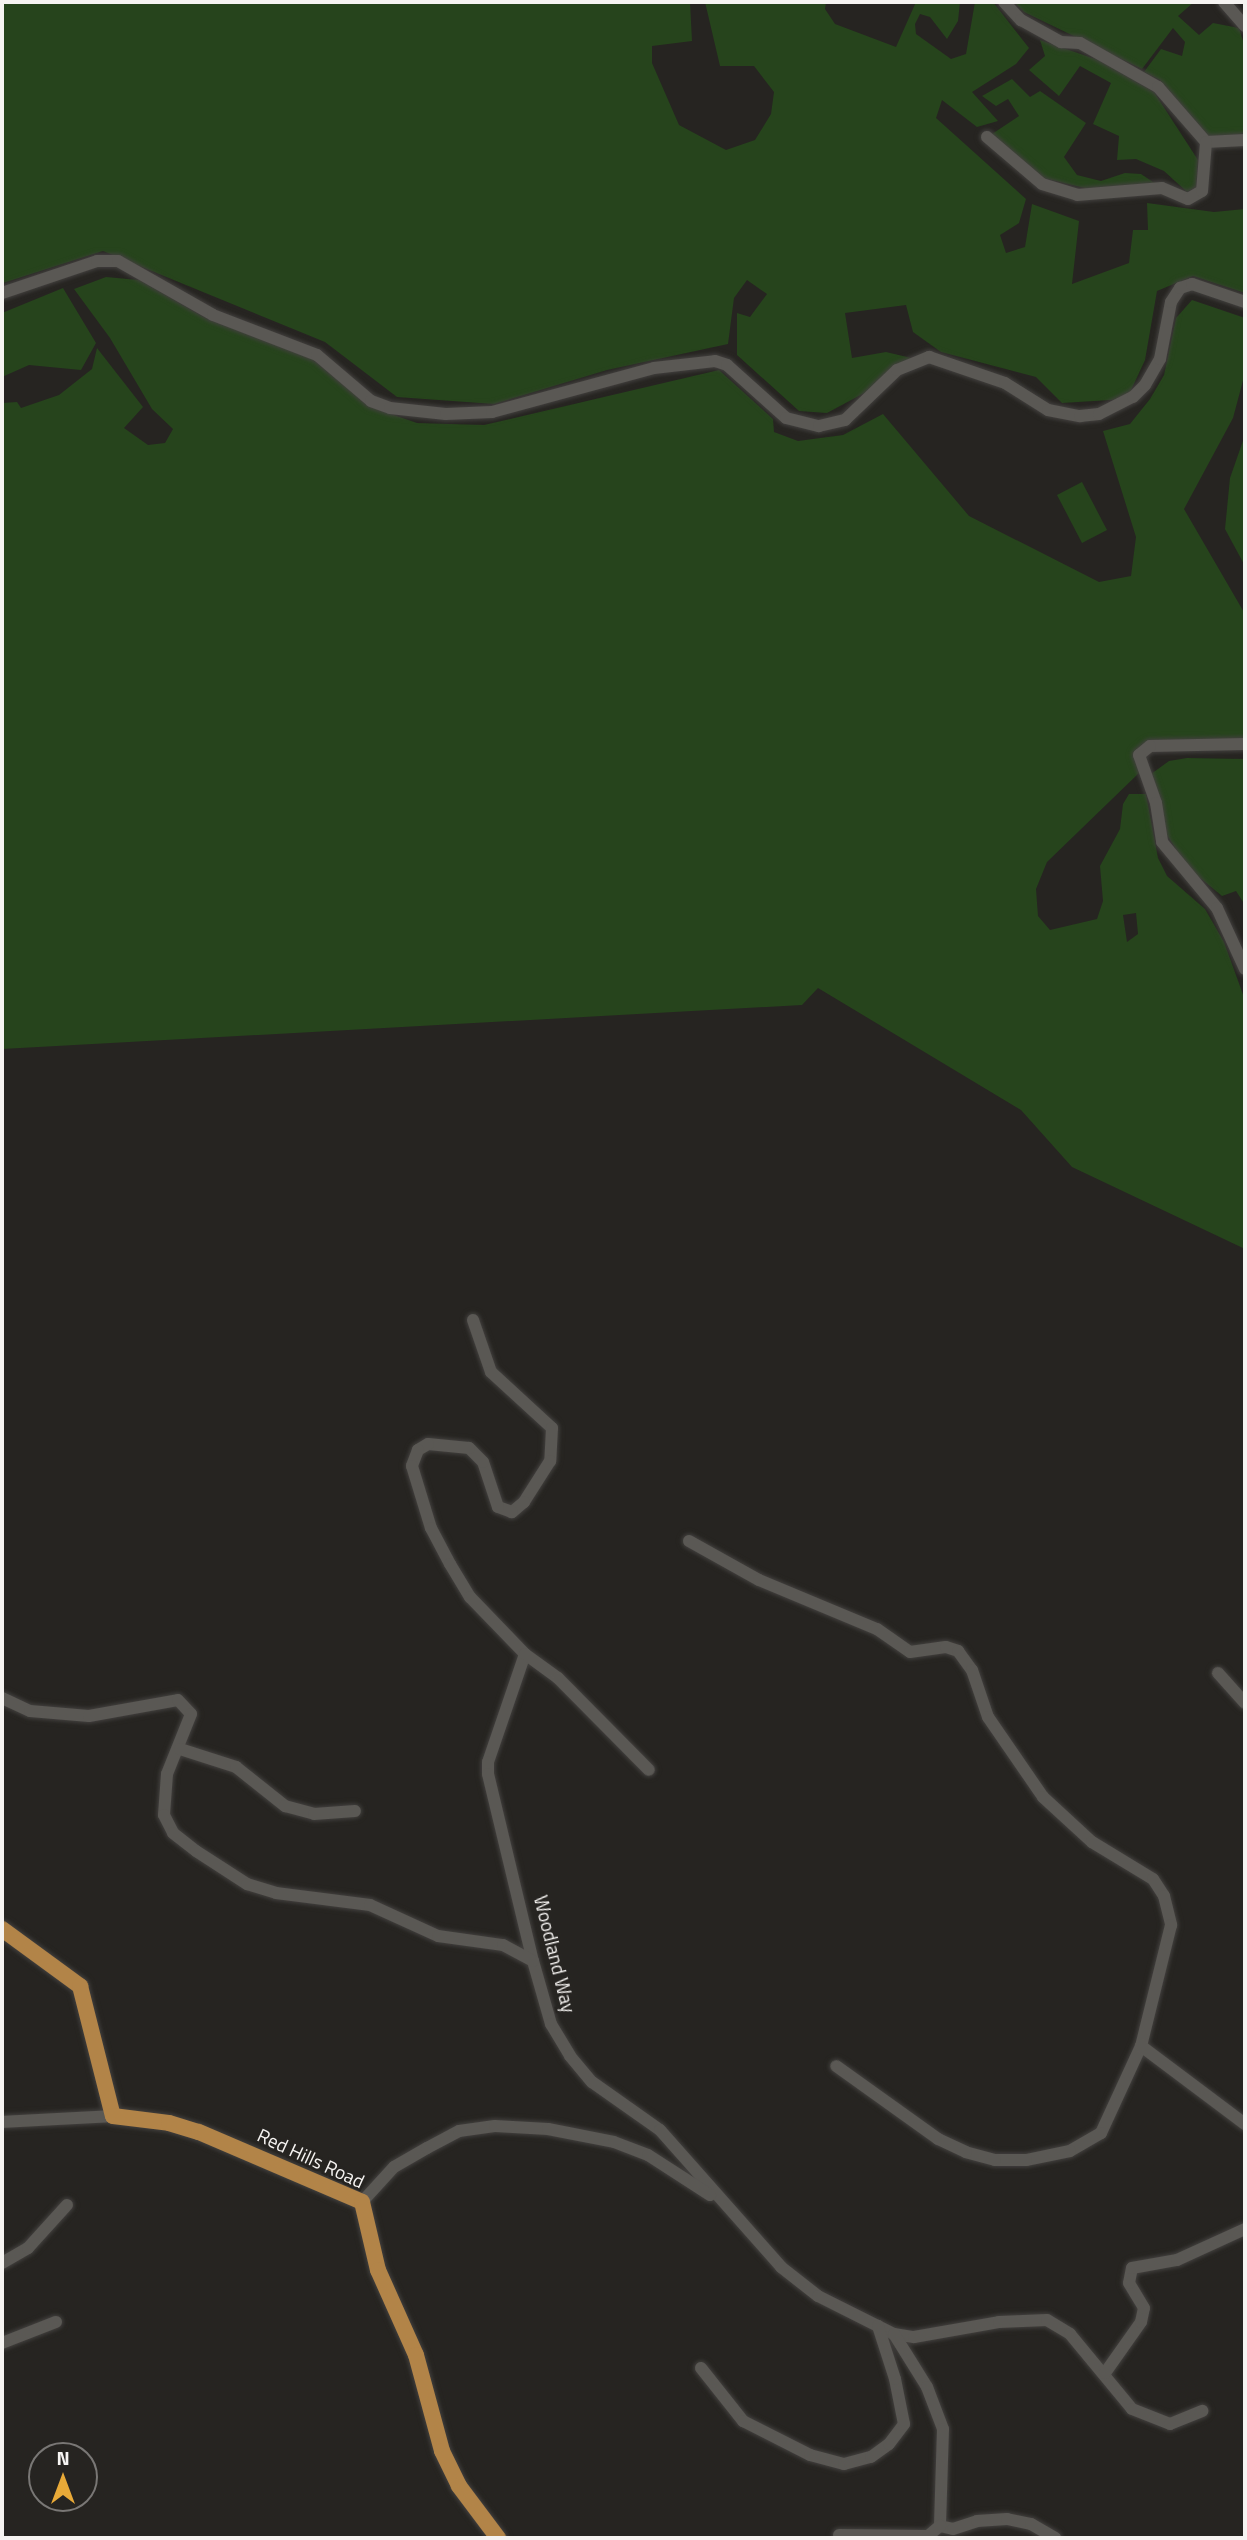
<!DOCTYPE html>
<html>
<head>
<meta charset="utf-8">
<style>
  body { margin:0 }
  #map { position:relative; width:1247px; height:2540px; overflow:hidden; background:#262421; font-family:"Titillium Web",sans-serif }
  div>[style] { position:absolute }
  [style*='--x'] { left:calc(var(--x)*1px); top:calc(var(--y)*1px); width:calc(var(--w)*1px); rotate:calc(var(--a)*1deg) }
  .green>* { inset:0; background:#26441c }
  .roads { filter:drop-shadow(0 0 2px #42403e) drop-shadow(0 0 2px #42403e) }
  .minor>* { height:12px; margin:-6px; padding:0 6px; transform-origin:6px; border-radius:6px; background:#5a5854 }
  .major>* { height:16px; margin:-8px; padding:0 8px; transform-origin:8px; border-radius:8px; background:#b28448 }
  span { translate:-50% -50%; white-space:nowrap; text-align:center; line-height:1.15; -webkit-text-stroke:5px #262421; paint-order:stroke }
  .street-label { font-size:19px; color:#f6f4f2 }
  .frame { position:absolute; inset:0; border:4px solid #f6f4f2; pointer-events:none }
  .north { position:absolute; left:28px; top:2442px; width:70px; height:70px; box-sizing:border-box; background:#262421; border:2px solid #797775; border-radius:50%; rotate:0deg; font-size:19px; font-weight:700; line-height:28px; text-align:center; color:#f6f4f2 }
  .north::after { content:''; display:block; margin:auto; width:24px; height:32px; background:#e9aa38; clip-path:polygon(50% 0,100% 100%,50% 72%,0 100%) }
</style>
</head>
<body>
<div id="map">
  <div class="green">
    <i style="clip-path:polygon(2px 2px,690px 2px,692px 41px,652px 46px,652px 63px,679px 125px,726px 150px,755px 140px,771px 114px,774px 92px,754px 66px,720px 66px,705px 2px,826px 2px,825px 9px,835px 24px,896px 47px,916px 2px,960px 2px,958px 21px,947px 39px,930px 17px,920px 14px,915px 24px,916px 34px,951px 59px,966px 54px,975px 2px,993px 2px,1029px 48px,1016px 64px,972px 92px,998px 121px,977px 127px,942px 100px,936px 118px,1026px 199px,1019px 223px,1000px 235px,1006px 253px,1025px 247px,1032px 204px,1079px 221px,1072px 284px,1129px 263px,1133px 230px,1148px 230px,1147px 203px,1214px 212px,1245px 209px,1245px 293px,1193px 276px,1157px 291px,1145px 360px,1127px 399px,1062px 403px,1036px 377px,941px 352px,913px 332px,906px 305px,845px 313px,852px 358px,886px 352px,924px 361px,827px 413px,799px 411px,737px 355px,737px 313px,750px 317px,767px 294px,747px 280px,734px 298px,728px 344px,607px 370px,494px 404px,397px 397px,325px 342px,103px 251px,3px 283px)"></i>
    <i style="clip-path:polygon(1014px 2px,1194px 2px,1178px 16px,1199px 35px,1213px 23px,1239px 28px,1245px 47px,1245px 133px,1211px 139px,1160px 80px,1144px 72px,1161px 49px,1182px 56px,1185px 42px,1173px 28px,1142px 69px,1024px 12px)"></i>
    <i style="clip-path:polygon(1040px 40px,1098px 60px,1154px 92px,1198px 160px,1196px 187px,1187px 192px,1164px 171px,1136px 159px,1117px 160px,1119px 136px,1093px 124px,1111px 83px,1080px 66px,1059px 96px,1029px 70px,1045px 56px)"></i>
    <i style="clip-path:polygon(1012px 79px,1030px 97px,1040px 91px,1086px 123px,1064px 157px,1077px 175px,1101px 181px,1125px 173px,1141px 174px,1156px 184px,1089px 189px,1043px 178px,992px 134px,1019px 116px,1008px 99px,996px 106px,982px 96px)"></i>
    <i style="clip-path:polygon(evenodd,106px 277px,139px 280px,207px 319px,311px 358px,368px 406px,417px 423px,484px 425px,719px 370px,773px 419px,774px 432px,798px 441px,843px 435px,883px 414px,969px 516px,1099px 582px,1131px 576px,1136px 537px,1103px 431px,1130px 424px,1150px 399px,1164px 375px,1176px 318px,1192px 300px,1245px 318px,1245px 373px,1233px 418px,1184px 509px,1245px 614px,1245px 741px,1152px 740px,1136px 751px,1139px 773px,1047px 862px,1036px 889px,1038px 916px,1050px 930px,1097px 919px,1103px 901px,1100px 866px,1120px 829px,1123px 804px,1129px 794px,1146px 794px,1158px 858px,1167px 876px,1205px 909px,1224px 942px,1245px 1000px,1245px 1249px,1072px 1167px,1021px 1110px,818px 988px,802px 1005px,2px 1049px,2px 403px,17px 402px,21px 408px,59px 395px,92px 369px,97px 348px,143px 407px,124px 428px,148px 445px,165px 443px,173px 429px,152px 409px,110px 338px,74px 289px,106px 277px,1136px 913px,1138px 934px,1127px 942px,1123px 915px,1136px 913px)"></i>
    <i style="clip-path:polygon(63px 288px,96px 343px,81px 370px,29px 365px,2px 377px,2px 313px)"></i>
    <i style="clip-path:polygon(1245px 435px,1245px 566px,1225px 529px,1230px 478px)"></i>
    <i style="clip-path:polygon(1082px 482px,1107px 530px,1082px 543px,1057px 495px)"></i>
    <i style="clip-path:polygon(1187px 758px,1245px 759px,1245px 905px,1236px 891px,1222px 896px,1188px 868px,1167px 835px,1151px 774px,1169px 761px)"></i>
  </div>
  <div class="roads">
    <div class="minor">
      <i style="--x:1004;--y:2;--w:25;--a:47"></i>
      <i style="--x:1021;--y:20;--w:46;--a:28.8"></i>
      <i style="--x:1061;--y:42;--w:19;--a:3"></i>
      <i style="--x:1080;--y:43;--w:90;--a:29.4"></i>
      <i style="--x:1158;--y:87;--w:73;--a:48.9"></i>
      <i style="--x:1206;--y:142;--w:39;--a:-3"></i>
      <i style="--x:1224;--y:2;--w:32;--a:49"></i>
      <i style="--x:987;--y:137;--w:72;--a:40.5"></i>
      <i style="--x:1042;--y:184;--w:37;--a:17"></i>
      <i style="--x:1077;--y:195;--w:85;--a:-4.7"></i>
      <i style="--x:1162;--y:188;--w:28;--a:23"></i>
      <i style="--x:1188;--y:199;--w:16;--a:-30"></i>
      <i style="--x:1202;--y:191;--w:49;--a:-85.3"></i>
      <i style="--x:2;--y:293;--w:100;--a:-18.6"></i>
      <i style="--x:97;--y:261;--w:21;--a:0"></i>
      <i style="--x:118;--y:261;--w:109;--a:29.6"></i>
      <i style="--x:213;--y:315;--w:111;--a:21"></i>
      <i style="--x:317;--y:355;--w:71;--a:40.4"></i>
      <i style="--x:371;--y:401;--w:20;--a:20"></i>
      <i style="--x:390;--y:408;--w:56;--a:6.1"></i>
      <i style="--x:446;--y:414;--w:46;--a:-2.5"></i>
      <i style="--x:492;--y:412;--w:168;--a:-15.2"></i>
      <i style="--x:654;--y:368;--w:61;--a:-6.5"></i>
      <i style="--x:715;--y:361;--w:13;--a:18"></i>
      <i style="--x:727;--y:365;--w:79;--a:41.9"></i>
      <i style="--x:786;--y:418;--w:34;--a:14"></i>
      <i style="--x:819;--y:426;--w:27;--a:-13"></i>
      <i style="--x:845;--y:420;--w:72;--a:-43.9"></i>
      <i style="--x:897;--y:370;--w:35;--a:-22"></i>
      <i style="--x:929;--y:357;--w:80;--a:18.9"></i>
      <i style="--x:1005;--y:383;--w:51;--a:32.1"></i>
      <i style="--x:1048;--y:410;--w:33;--a:11"></i>
      <i style="--x:1080;--y:416;--w:19;--a:-6"></i>
      <i style="--x:1099;--y:414;--w:38;--a:-27"></i>
      <i style="--x:1133;--y:397;--w:17;--a:-45"></i>
      <i style="--x:1145;--y:385;--w:30;--a:-60"></i>
      <i style="--x:1160;--y:359;--w:58;--a:-79.1"></i>
      <i style="--x:1171;--y:302;--w:17;--a:-57"></i>
      <i style="--x:1180;--y:288;--w:13;--a:-18"></i>
      <i style="--x:1192;--y:284;--w:56;--a:18.8"></i>
      <i style="--x:1245;--y:744;--w:95;--a:178.8"></i>
      <i style="--x:1150;--y:746;--w:14;--a:141"></i>
      <i style="--x:1139;--y:755;--w:51;--a:70.5"></i>
      <i style="--x:1156;--y:803;--w:39;--a:81"></i>
      <i style="--x:1162;--y:842;--w:86;--a:50.2"></i>
      <i style="--x:1217;--y:908;--w:67;--a:65.3"></i>
      <i style="--x:473;--y:1320;--w:55;--a:70.9"></i>
      <i style="--x:491;--y:1372;--w:83;--a:42.6"></i>
      <i style="--x:552;--y:1428;--w:33;--a:93"></i>
      <i style="--x:550;--y:1461;--w:49;--a:122.4"></i>
      <i style="--x:524;--y:1502;--w:16;--a:140"></i>
      <i style="--x:512;--y:1512;--w:15;--a:-160"></i>
      <i style="--x:498;--y:1507;--w:47;--a:-108.4"></i>
      <i style="--x:483;--y:1462;--w:20;--a:-135"></i>
      <i style="--x:469;--y:1448;--w:41;--a:-174.4"></i>
      <i style="--x:428;--y:1444;--w:12;--a:149"></i>
      <i style="--x:418;--y:1450;--w:17;--a:111"></i>
      <i style="--x:412;--y:1466;--w:65;--a:73"></i>
      <i style="--x:431;--y:1528;--w:41;--a:62.2"></i>
      <i style="--x:450;--y:1564;--w:39;--a:59"></i>
      <i style="--x:470;--y:1597;--w:79;--a:46"></i>
      <i style="--x:525;--y:1654;--w:114;--a:108.9"></i>
      <i style="--x:488;--y:1762;--w:12;--a:90"></i>
      <i style="--x:488;--y:1774;--w:192;--a:76.5"></i>
      <i style="--x:533;--y:1961;--w:66;--a:74.1"></i>
      <i style="--x:551;--y:2024;--w:37;--a:59"></i>
      <i style="--x:570;--y:2056;--w:34;--a:50"></i>
      <i style="--x:592;--y:2082;--w:83;--a:35.2"></i>
      <i style="--x:660;--y:2130;--w:183;--a:48.5"></i>
      <i style="--x:781;--y:2267;--w:47;--a:38.1"></i>
      <i style="--x:818;--y:2296;--w:85;--a:26.6"></i>
      <i style="--x:894;--y:2334;--w:20;--a:9"></i>
      <i style="--x:914;--y:2337;--w:86;--a:-10"></i>
      <i style="--x:999;--y:2322;--w:48;--a:-2.4"></i>
      <i style="--x:1047;--y:2320;--w:27;--a:31"></i>
      <i style="--x:1070;--y:2334;--w:97;--a:50.4"></i>
      <i style="--x:1132;--y:2409;--w:41;--a:21.5"></i>
      <i style="--x:1170;--y:2424;--w:35;--a:-22"></i>
      <i style="--x:689;--y:1541;--w:80;--a:29.1"></i>
      <i style="--x:759;--y:1580;--w:128;--a:22.6"></i>
      <i style="--x:877;--y:1629;--w:40;--a:34.9"></i>
      <i style="--x:910;--y:1652;--w:36;--a:-8"></i>
      <i style="--x:946;--y:1647;--w:13;--a:18"></i>
      <i style="--x:958;--y:1651;--w:24;--a:54"></i>
      <i style="--x:972;--y:1670;--w:50;--a:71.2"></i>
      <i style="--x:988;--y:1717;--w:97;--a:55.5"></i>
      <i style="--x:1043;--y:1797;--w:67;--a:42.6"></i>
      <i style="--x:1092;--y:1842;--w:71;--a:31.2"></i>
      <i style="--x:1153;--y:1879;--w:20;--a:57"></i>
      <i style="--x:1164;--y:1896;--w:30;--a:76"></i>
      <i style="--x:1171;--y:1925;--w:125;--a:103.9"></i>
      <i style="--x:1141;--y:2046;--w:96;--a:114.7"></i>
      <i style="--x:1101;--y:2133;--w:36;--a:150"></i>
      <i style="--x:1070;--y:2151;--w:45;--a:168.4"></i>
      <i style="--x:1026;--y:2160;--w:31;--a:180"></i>
      <i style="--x:995;--y:2160;--w:30;--a:-165"></i>
      <i style="--x:966;--y:2152;--w:31;--a:-155"></i>
      <i style="--x:938;--y:2139;--w:125;--a:-144.4"></i>
      <i style="--x:525;--y:1654;--w:41;--a:36"></i>
      <i style="--x:558;--y:1678;--w:129;--a:45.3"></i>
      <i style="--x:1218;--y:1673;--w:40;--a:48"></i>
      <i style="--x:2;--y:1698;--w:31;--a:25"></i>
      <i style="--x:30;--y:1711;--w:59;--a:4.8"></i>
      <i style="--x:89;--y:1716;--w:90;--a:-10.2"></i>
      <i style="--x:178;--y:1700;--w:19;--a:47"></i>
      <i style="--x:191;--y:1714;--w:65;--a:111.8"></i>
      <i style="--x:167;--y:1774;--w:41;--a:94.2"></i>
      <i style="--x:164;--y:1815;--w:20;--a:63"></i>
      <i style="--x:173;--y:1833;--w:29;--a:38"></i>
      <i style="--x:196;--y:1851;--w:61;--a:32.9"></i>
      <i style="--x:247;--y:1884;--w:30;--a:17"></i>
      <i style="--x:276;--y:1893;--w:95;--a:7.3"></i>
      <i style="--x:370;--y:1905;--w:75;--a:24.5"></i>
      <i style="--x:438;--y:1936;--w:66;--a:7.9"></i>
      <i style="--x:503;--y:1945;--w:34;--a:28"></i>
      <i style="--x:180;--y:1749;--w:59;--a:17.8"></i>
      <i style="--x:236;--y:1767;--w:63;--a:38.5"></i>
      <i style="--x:285;--y:1806;--w:30;--a:15"></i>
      <i style="--x:314;--y:1814;--w:41;--a:-4.2"></i>
      <i style="--x:1141;--y:2046;--w:130;--a:36.9"></i>
      <i style="--x:2;--y:2122;--w:111;--a:-3.1"></i>
      <i style="--x:362;--y:2202;--w:47;--a:-47.6"></i>
      <i style="--x:394;--y:2167;--w:38;--a:-30"></i>
      <i style="--x:427;--y:2148;--w:36;--a:-28"></i>
      <i style="--x:459;--y:2131;--w:36;--a:-8"></i>
      <i style="--x:495;--y:2126;--w:53;--a:3.2"></i>
      <i style="--x:548;--y:2129;--w:67;--a:11.1"></i>
      <i style="--x:614;--y:2142;--w:36;--a:21"></i>
      <i style="--x:648;--y:2155;--w:74;--a:32.8"></i>
      <i style="--x:2;--y:2263;--w:30;--a:-30"></i>
      <i style="--x:28;--y:2248;--w:58;--a:-47.8"></i>
      <i style="--x:894;--y:2334;--w:62;--a:58.1"></i>
      <i style="--x:927;--y:2387;--w:45;--a:69.1"></i>
      <i style="--x:943;--y:2429;--w:97;--a:91.8"></i>
      <i style="--x:940;--y:2526;--w:13;--a:13"></i>
      <i style="--x:953;--y:2529;--w:25;--a:-18"></i>
      <i style="--x:977;--y:2521;--w:30;--a:-4"></i>
      <i style="--x:1007;--y:2519;--w:25;--a:12"></i>
      <i style="--x:1031;--y:2524;--w:28;--a:30"></i>
      <i style="--x:2;--y:2343;--w:58;--a:-21.3"></i>
      <i style="--x:701;--y:2368;--w:68;--a:51.6"></i>
      <i style="--x:743;--y:2421;--w:75;--a:26.9"></i>
      <i style="--x:810;--y:2455;--w:35;--a:15"></i>
      <i style="--x:844;--y:2464;--w:28;--a:-15"></i>
      <i style="--x:871;--y:2457;--w:22;--a:-36"></i>
      <i style="--x:889;--y:2444;--w:25;--a:-53"></i>
      <i style="--x:904;--y:2424;--w:46;--a:-101.3"></i>
      <i style="--x:895;--y:2379;--w:56;--a:-107.8"></i>
      <i style="--x:1105;--y:2373;--w:62;--a:-54.8"></i>
      <i style="--x:1141;--y:2322;--w:14;--a:-78"></i>
      <i style="--x:1144;--y:2308;--w:29;--a:-121"></i>
      <i style="--x:1129;--y:2283;--w:15;--a:-79"></i>
      <i style="--x:1132;--y:2268;--w:46;--a:-10.1"></i>
      <i style="--x:1177;--y:2260;--w:75;--a:-24.5"></i>
      <i style="--x:839;--y:2535;--w:89;--a:0.6"></i>
      <i style="--x:928;--y:2536;--w:16;--a:-40"></i>
    </div>
    <div class="major">
      <i style="--x:2;--y:1929;--w:97;--a:36.2"></i>
      <i style="--x:80;--y:1986;--w:134;--a:75.8"></i>
      <i style="--x:113;--y:2116;--w:56;--a:7.1"></i>
      <i style="--x:169;--y:2123;--w:31;--a:17"></i>
      <i style="--x:199;--y:2132;--w:177;--a:23.2"></i>
      <i style="--x:362;--y:2202;--w:70;--a:76.8"></i>
      <i style="--x:378;--y:2270;--w:93;--a:65.9"></i>
      <i style="--x:416;--y:2355;--w:99;--a:74.8"></i>
      <i style="--x:442;--y:2451;--w:39;--a:64"></i>
      <i style="--x:459;--y:2486;--w:65;--a:53.1"></i>
    </div>
  </div>
  <div class="street-label">
    <span style="left:555px;top:1954px;rotate:76deg">Woodland Way</span>
    <span style="left:311px;top:2158px;rotate:25deg">Red Hills Road</span>
  </div>
  <div class="frame"></div>
  <div class="north">N</div>
</div>
</body>
</html>
